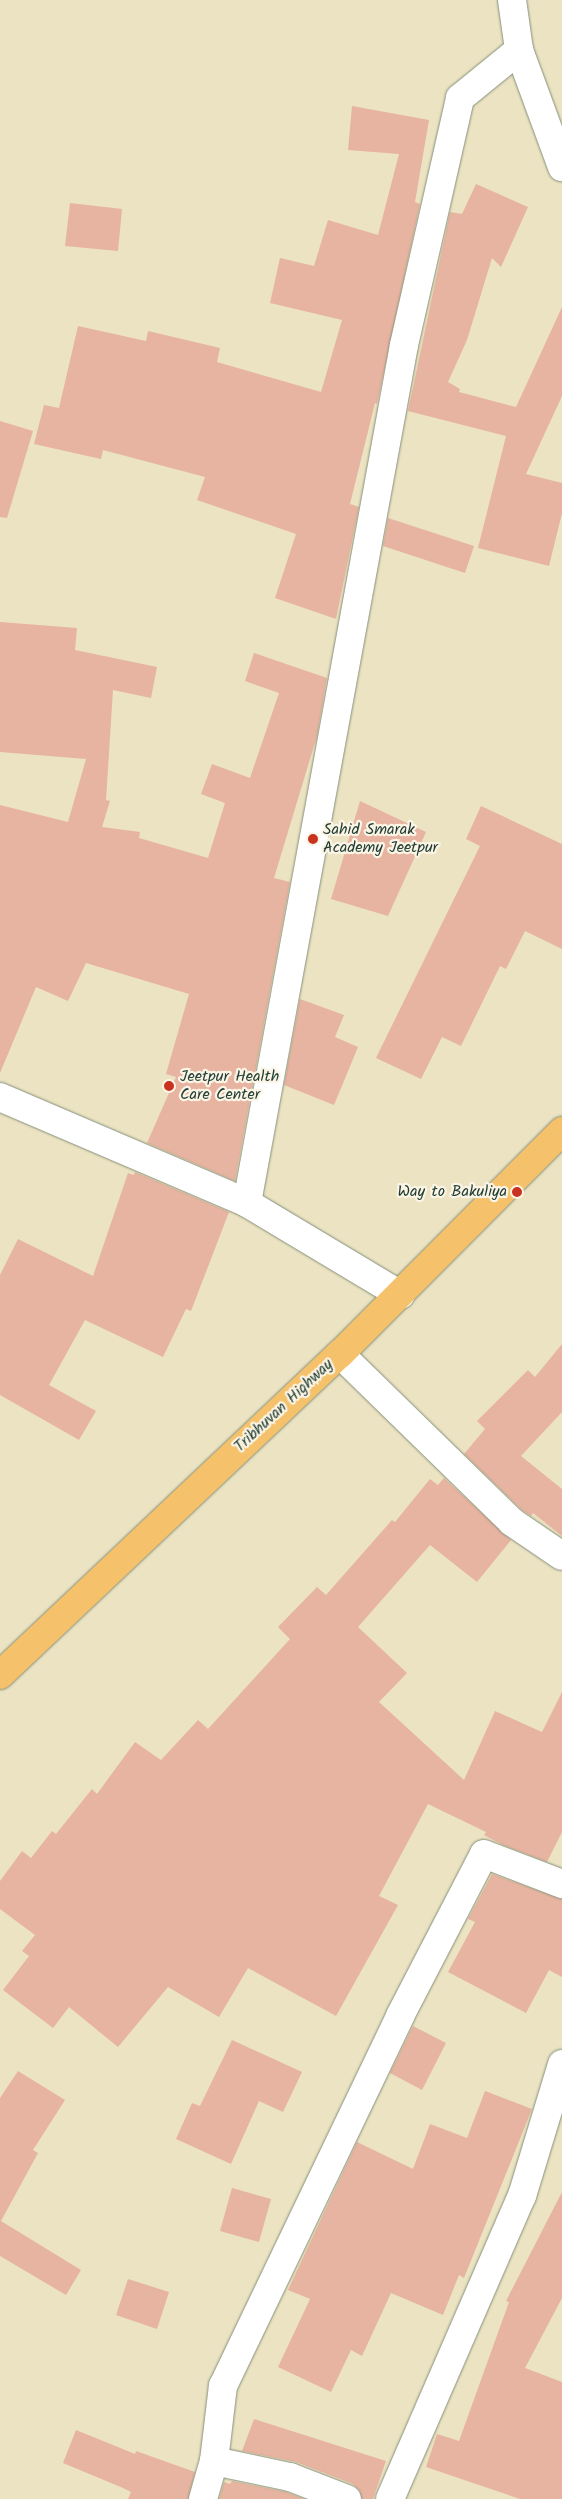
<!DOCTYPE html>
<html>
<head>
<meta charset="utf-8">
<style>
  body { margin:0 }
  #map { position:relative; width:562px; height:2499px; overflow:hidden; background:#ebe3c2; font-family:Kalam,sans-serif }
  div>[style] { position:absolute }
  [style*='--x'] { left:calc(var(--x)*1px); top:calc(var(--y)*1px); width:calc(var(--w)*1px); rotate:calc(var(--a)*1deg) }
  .building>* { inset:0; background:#e7b4a1 }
  .roads { filter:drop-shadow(0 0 1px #85907b) drop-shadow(0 0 1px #85907b) }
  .street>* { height:28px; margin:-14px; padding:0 14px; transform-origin:14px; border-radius:14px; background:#fff }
  .highway>* { height:28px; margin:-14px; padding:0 14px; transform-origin:14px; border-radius:14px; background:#f5c16b }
  .dots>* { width:14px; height:14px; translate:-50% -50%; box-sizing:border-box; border:2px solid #fcf5e5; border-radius:50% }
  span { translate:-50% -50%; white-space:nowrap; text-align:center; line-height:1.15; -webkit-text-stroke:4.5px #fcf5e5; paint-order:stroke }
  .poi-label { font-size:16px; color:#1f3d34 }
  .left { translate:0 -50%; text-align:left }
  .right { translate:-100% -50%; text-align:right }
  .street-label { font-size:16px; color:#1f3d34 }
</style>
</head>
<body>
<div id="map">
  <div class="building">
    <i style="clip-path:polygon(352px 106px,429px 120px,415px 202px,420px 204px,377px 404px,375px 403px,350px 504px,359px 507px,336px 619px,275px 598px,296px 534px,197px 500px,205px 477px,103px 450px,101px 459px,34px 444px,44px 405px,59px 408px,78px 326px,146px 341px,148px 331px,220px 348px,217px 362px,321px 392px,342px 320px,270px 303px,280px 258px,314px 266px,328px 220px,378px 235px,399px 154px,348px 150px)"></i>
    <i style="clip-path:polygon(476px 184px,528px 207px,501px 267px,492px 258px,467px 340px,448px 382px,460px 389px,459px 392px,516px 407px,562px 307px,562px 396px,526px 474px,562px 483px,562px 513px,549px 566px,478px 548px,506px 436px,408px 411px,450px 212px,462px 214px)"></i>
    <i style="clip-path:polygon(70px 203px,122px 209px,118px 251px,65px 246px)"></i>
    <i style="clip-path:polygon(0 421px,33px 431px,7px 518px,0 517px)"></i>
    <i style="clip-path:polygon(388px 518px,474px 546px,465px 573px,383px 546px)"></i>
    <i style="clip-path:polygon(0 622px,77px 628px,75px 650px,157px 667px,151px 698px,113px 690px,106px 800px,110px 801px,102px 827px,140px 832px,139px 838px,208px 858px,225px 803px,201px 794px,212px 764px,250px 778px,279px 693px,245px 681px,254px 653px,327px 678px,317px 736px,274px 878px,290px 882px,235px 1181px,147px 1143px,176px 1077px,166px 1074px,189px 994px,86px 963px,68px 1001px,36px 987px,0 1073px,0 805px,68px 822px,86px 759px,0 752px)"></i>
    <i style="clip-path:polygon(360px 801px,426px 832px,388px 916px,331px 899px)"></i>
    <i style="clip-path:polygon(481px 806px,562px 844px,562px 949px,525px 931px,506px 969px,500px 966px,461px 1046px,442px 1037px,421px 1079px,376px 1058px,480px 846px,466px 839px)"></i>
    <i style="clip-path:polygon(300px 999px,344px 1015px,335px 1037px,358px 1047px,334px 1105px,284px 1085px)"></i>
    <i style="clip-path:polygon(135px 1172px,229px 1212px,191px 1311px,186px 1309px,163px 1357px,85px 1320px,49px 1385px,96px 1411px,79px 1440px,0 1395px,0 1275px,18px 1239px,93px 1276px,128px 1173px,134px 1175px)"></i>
    <i style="clip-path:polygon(562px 1344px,562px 1412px,521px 1456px,562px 1489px,562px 1536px,533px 1513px,531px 1516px,522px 1510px,464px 1454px,485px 1429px,477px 1421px,528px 1370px,535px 1377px)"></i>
    <i style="clip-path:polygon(444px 1478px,511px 1540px,477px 1582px,430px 1545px,358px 1627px,407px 1673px,379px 1702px,464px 1780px,495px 1711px,542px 1732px,562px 1692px,562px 1832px,547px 1862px,503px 1845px,484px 1835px,486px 1832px,428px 1804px,379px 1896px,398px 1905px,336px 2016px,248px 1968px,219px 2017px,168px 1987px,118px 2047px,69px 2007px,53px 2028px,3px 1990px,29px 1956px,22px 1951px,35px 1935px,0 1909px,0 1881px,22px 1851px,31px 1858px,52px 1831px,56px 1834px,92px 1789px,97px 1794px,135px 1742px,161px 1760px,198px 1720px,208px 1729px,290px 1639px,278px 1627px,317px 1587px,326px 1595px,392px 1520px,395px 1522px,430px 1479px,438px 1485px)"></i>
    <i style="clip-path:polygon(492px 1874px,562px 1899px,562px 1977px,549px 1970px,526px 2013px,448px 1972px,475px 1922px,468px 1919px)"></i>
    <i style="clip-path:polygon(413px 2026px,446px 2043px,422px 2090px,390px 2073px)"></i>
    <i style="clip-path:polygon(232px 2040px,302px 2072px,283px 2112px,259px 2101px,231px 2164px,176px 2139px,192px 2103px,200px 2106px)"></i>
    <i style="clip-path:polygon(18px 2071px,65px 2100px,33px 2150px,38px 2153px,1px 2221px,81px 2270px,66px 2295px,0 2256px,0 2098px)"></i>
    <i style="clip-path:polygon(485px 2091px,532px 2109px,464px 2278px,459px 2275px,443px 2315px,391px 2293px,362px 2356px,351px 2350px,331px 2392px,278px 2367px,310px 2299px,288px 2290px,357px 2142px,413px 2169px,430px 2124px,467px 2138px)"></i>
    <i style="clip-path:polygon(232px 2188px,271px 2199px,259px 2242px,220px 2231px)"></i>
    <i style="clip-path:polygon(562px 2192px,562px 2298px,525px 2368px,562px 2382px,562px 2499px,520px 2499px,426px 2467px,437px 2434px,459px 2441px,509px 2302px,506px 2301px)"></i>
    <i style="clip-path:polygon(128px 2279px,169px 2292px,157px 2329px,116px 2315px)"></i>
    <i style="clip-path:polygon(254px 2419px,386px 2461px,373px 2499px,362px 2499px,359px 2490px,353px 2484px,296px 2462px,242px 2451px)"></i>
    <i style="clip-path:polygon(76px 2430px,135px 2454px,136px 2451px,195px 2472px,188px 2499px,128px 2499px,131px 2492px,123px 2488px,63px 2463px)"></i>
    <i style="clip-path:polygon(232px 2481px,286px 2492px,304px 2499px,219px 2499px,224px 2482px,230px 2484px)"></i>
  </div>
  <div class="roads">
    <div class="street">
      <i style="--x:512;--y:0;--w:50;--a:82"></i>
      <i style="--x:519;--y:50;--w:125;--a:69.8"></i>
      <i style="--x:0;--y:1097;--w:269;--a:23.2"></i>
      <i style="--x:247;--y:1203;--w:179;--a:30.9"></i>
      <i style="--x:247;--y:1203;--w:872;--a:-79.63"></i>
      <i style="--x:404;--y:345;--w:253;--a:-77.2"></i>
      <i style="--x:460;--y:98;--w:76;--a:-39.1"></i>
      <i style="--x:340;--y:1354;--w:240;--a:44.3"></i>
      <i style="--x:512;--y:1522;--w:60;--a:34.2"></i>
      <i style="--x:214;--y:2461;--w:76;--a:-83.2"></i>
      <i style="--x:223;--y:2386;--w:410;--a:-64.4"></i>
      <i style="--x:400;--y:2016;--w:182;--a:-62.6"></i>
      <i style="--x:484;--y:1854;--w:84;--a:21"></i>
      <i style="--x:203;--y:2499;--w:40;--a:-74"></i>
      <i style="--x:214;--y:2461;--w:78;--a:11.9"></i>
      <i style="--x:290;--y:2477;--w:61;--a:21.1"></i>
      <i style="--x:390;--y:2499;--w:331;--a:-66.5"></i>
      <i style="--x:522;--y:2196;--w:138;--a:-73.1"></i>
    </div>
    <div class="highway">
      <i style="--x:0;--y:1675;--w:468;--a:-43.4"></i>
      <i style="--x:340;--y:1354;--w:315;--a:-45.1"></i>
    </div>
  </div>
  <div class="dots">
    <i style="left:313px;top:839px;background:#c8321e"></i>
    <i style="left:169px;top:1086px;background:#c8321e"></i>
    <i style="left:517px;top:1192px;background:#c8321e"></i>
  </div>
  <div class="poi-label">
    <span class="left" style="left:323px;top:839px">Sahid Smarak<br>Academy Jeetpur</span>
    <span class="left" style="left:180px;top:1086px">Jeetpur Health<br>Care Center</span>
    <span class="right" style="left:507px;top:1192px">Way to Bakuliya</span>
  </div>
  <div class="street-label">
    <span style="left:284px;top:1406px;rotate:-43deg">Tribhuvan Highway</span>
  </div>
</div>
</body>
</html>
